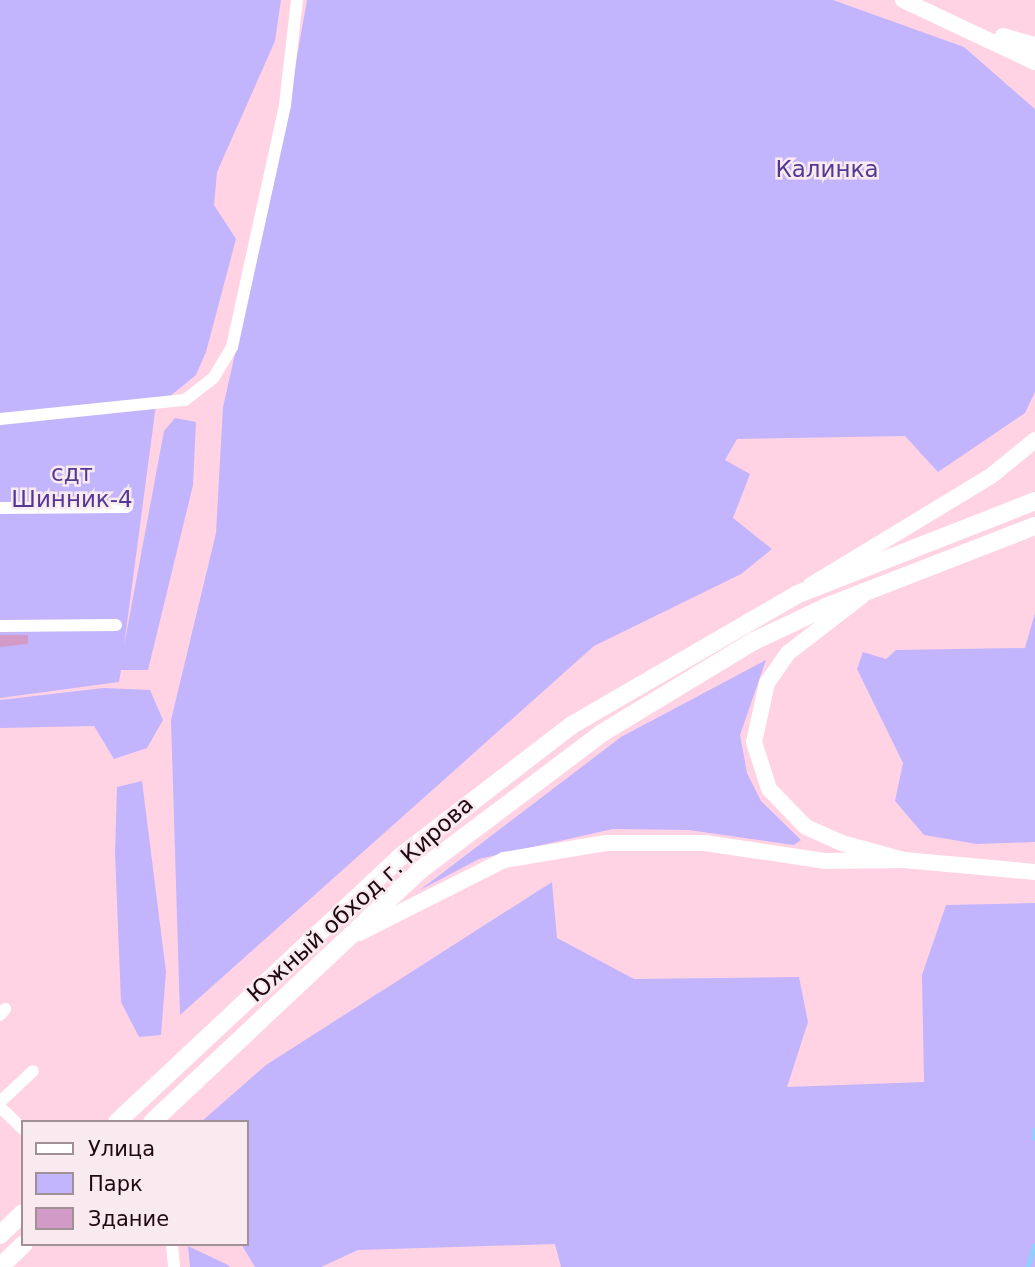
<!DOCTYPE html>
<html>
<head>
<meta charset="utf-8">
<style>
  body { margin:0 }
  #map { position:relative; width:1035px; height:1267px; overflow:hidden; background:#ffd3e4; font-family:"DejaVu Sans",sans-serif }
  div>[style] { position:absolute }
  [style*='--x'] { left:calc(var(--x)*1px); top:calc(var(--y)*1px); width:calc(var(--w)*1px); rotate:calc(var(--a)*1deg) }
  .green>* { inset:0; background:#c2b4fd }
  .stream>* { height:3.5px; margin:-1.75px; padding:0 1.75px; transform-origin:1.75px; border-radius:1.75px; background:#89d4fc }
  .building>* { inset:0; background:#d19ac7 }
  .minor>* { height:12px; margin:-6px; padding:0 6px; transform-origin:6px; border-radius:6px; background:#fff }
  .major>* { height:16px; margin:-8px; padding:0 8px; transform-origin:8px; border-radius:8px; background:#fff }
  .highway>* { height:18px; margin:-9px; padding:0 9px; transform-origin:9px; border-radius:9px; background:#fff }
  span { translate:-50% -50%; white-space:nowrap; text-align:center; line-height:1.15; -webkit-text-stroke:5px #f8eaef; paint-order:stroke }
  .park-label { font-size:23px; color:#543895 }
  .street-label { font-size:23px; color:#200813 }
  .legend { position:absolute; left:21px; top:1120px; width:228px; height:126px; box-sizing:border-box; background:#f8eaef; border:2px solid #a29097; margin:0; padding:9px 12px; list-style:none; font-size:21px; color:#200813 }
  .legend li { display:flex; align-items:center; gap:14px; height:35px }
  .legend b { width:35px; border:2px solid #a29097 }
</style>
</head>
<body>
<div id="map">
  <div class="green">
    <i style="clip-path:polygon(0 0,281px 0,275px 41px,217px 172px,214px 205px,236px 239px,206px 352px,196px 375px,169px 397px,0 415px)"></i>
    <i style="clip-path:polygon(307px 0,833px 0,964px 47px,1035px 109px,1035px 392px,1025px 413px,938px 472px,905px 436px,737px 439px,725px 460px,750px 474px,733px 518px,772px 549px,741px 574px,594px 646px,180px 1015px,171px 720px,216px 533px,223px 407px,277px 169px)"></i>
    <i style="clip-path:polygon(156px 405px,124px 646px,164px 431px,175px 418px,196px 422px,193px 485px,148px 670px,121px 670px,119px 682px,0 698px,0 420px)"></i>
    <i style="clip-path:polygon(1035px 613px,1035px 842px,977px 844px,924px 835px,895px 801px,903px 763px,857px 669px,863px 652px,886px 659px,896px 650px,1025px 648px)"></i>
    <i style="clip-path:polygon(766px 660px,740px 735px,747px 773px,761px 801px,801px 840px,794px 845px,689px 830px,613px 829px,479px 859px,420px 890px,621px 737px)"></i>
    <i style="clip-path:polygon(104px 688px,150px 690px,163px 720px,147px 748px,114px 759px,94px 726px,0 728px,0 700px)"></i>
    <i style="clip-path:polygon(142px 781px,166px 972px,161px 1035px,139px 1037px,121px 1002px,115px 853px,117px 787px)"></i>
    <i style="clip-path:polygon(552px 882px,557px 938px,634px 979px,799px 977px,808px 1022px,787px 1087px,924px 1082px,922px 975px,946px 905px,1035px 903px,1035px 1267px,561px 1267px,555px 1244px,358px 1250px,321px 1267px,255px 1267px,241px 1244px,247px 1244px,247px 1122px,202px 1121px,266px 1065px)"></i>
    <i style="clip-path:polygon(188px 1246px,228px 1265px,230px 1267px,190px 1267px)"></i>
  </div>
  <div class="stream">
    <i style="--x:1035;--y:1130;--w:9;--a:90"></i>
    <i style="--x:1028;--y:1267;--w:22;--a:-72"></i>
  </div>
  <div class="building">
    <i style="clip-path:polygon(0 635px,28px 635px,28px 644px,0 647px)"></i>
  </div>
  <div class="minor">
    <i style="--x:0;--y:419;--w:186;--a:-5.9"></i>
    <i style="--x:185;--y:400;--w:37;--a:-38"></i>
    <i style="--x:214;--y:377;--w:35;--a:-59"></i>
    <i style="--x:232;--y:347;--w:89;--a:-77.7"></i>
    <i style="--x:251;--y:260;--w:159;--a:-77.6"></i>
    <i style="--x:285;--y:105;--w:106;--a:-83.5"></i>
    <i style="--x:0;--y:508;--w:127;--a:-0.5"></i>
    <i style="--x:0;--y:626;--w:116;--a:-0.5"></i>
    <i style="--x:0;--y:1015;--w:8;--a:-50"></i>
    <i style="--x:0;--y:1102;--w:45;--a:-43.2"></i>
    <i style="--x:0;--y:1107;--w:32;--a:44"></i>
    <i style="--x:172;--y:1244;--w:23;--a:85"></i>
  </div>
  <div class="major">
    <i style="--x:903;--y:0;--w:146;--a:25.2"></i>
    <i style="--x:1003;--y:36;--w:33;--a:16"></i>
    <i style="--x:811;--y:585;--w:210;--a:-31.2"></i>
    <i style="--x:991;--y:476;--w:57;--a:-39.3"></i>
    <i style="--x:862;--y:596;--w:93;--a:142.4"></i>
    <i style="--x:788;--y:653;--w:37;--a:125"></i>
    <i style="--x:767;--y:683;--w:60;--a:102.4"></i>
    <i style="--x:754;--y:742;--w:49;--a:72.3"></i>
    <i style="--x:769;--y:789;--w:53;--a:45.8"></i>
    <i style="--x:806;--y:827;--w:39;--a:24"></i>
    <i style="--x:842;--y:843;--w:64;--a:15.3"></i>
    <i style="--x:904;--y:860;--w:132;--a:5.2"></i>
    <i style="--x:359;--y:933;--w:162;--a:-26.7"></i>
    <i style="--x:504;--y:860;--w:103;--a:-9.5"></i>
    <i style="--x:606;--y:843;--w:99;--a:0"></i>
    <i style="--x:705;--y:843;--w:121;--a:8.5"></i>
    <i style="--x:825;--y:861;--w:79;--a:-0.7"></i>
  </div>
  <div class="highway">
    <i style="--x:117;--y:1122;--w:388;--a:-43.1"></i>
    <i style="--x:400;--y:857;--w:217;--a:-37.5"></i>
    <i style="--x:572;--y:725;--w:261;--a:-30.1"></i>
    <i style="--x:798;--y:594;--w:255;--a:-21.4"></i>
    <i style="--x:152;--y:1122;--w:366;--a:-43.2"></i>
    <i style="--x:419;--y:871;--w:229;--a:-37"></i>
    <i style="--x:602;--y:733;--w:178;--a:-31.2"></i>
    <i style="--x:754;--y:641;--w:80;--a:-25.3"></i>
    <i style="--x:826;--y:607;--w:224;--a:-21.2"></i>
    <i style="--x:0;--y:1235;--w:32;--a:-44"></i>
    <i style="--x:0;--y:1267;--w:33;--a:-44"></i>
  </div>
  <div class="park-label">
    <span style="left:827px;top:169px">Калинка</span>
    <span style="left:72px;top:486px">сдт<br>Шинник-4</span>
  </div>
  <div class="street-label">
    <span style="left:360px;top:899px;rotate:-42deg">Южный обход г. Кирова</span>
  </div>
  <ul class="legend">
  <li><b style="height:9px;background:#fff"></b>Улица</li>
  <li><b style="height:19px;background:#c2b4fd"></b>Парк</li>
  <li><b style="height:19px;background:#d19ac7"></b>Здание</li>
  </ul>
</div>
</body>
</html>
